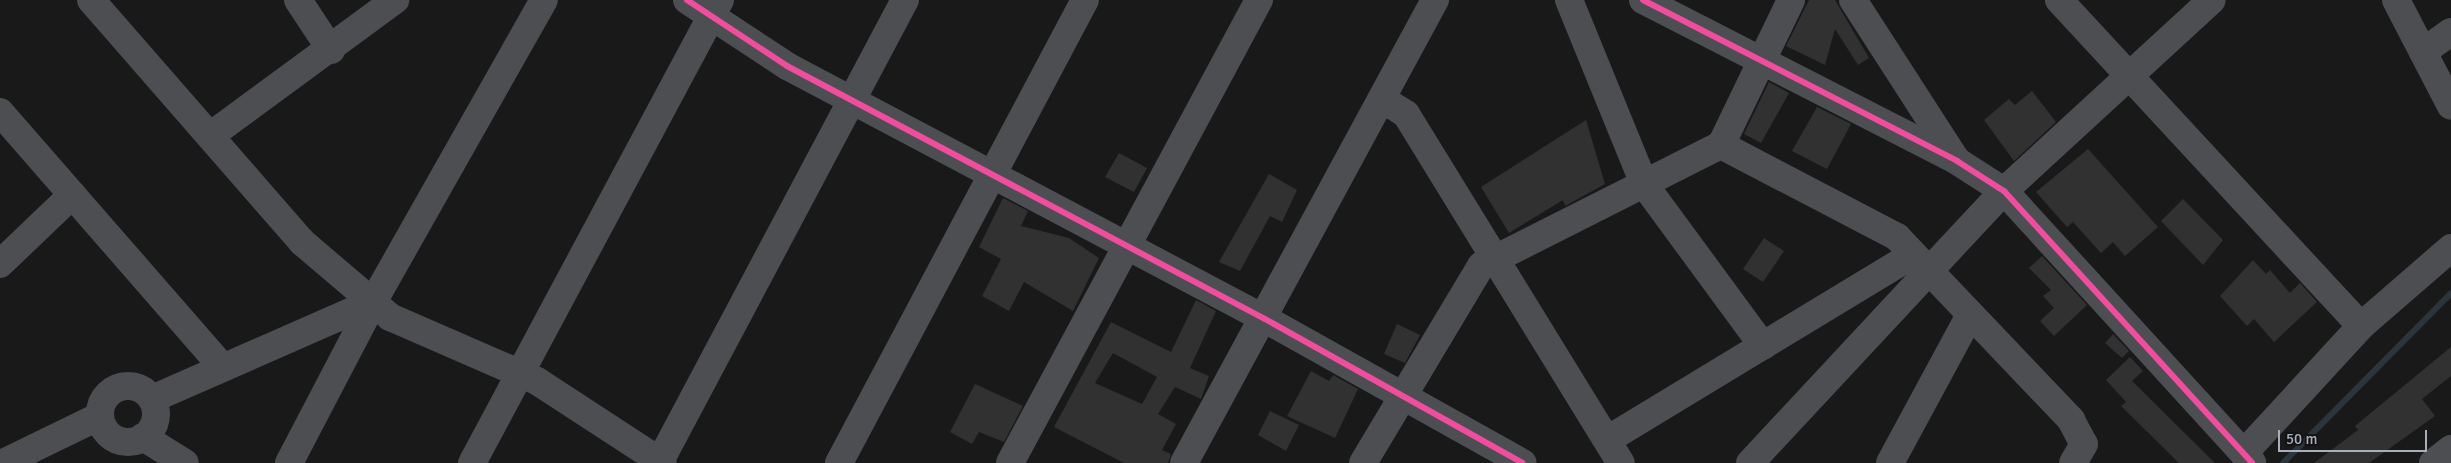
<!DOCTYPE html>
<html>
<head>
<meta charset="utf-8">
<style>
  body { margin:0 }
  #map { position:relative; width:2451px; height:463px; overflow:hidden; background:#191919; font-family:Signika,sans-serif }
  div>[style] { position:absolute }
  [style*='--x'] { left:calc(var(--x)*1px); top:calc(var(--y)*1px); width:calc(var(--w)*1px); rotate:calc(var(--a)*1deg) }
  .stream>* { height:6px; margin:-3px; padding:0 3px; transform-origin:3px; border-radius:3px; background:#2b353c }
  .building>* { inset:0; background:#313131 }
  .minor>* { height:28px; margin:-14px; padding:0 14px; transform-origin:14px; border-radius:14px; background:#4c4e52 }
  .minor>.ring { margin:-14px; padding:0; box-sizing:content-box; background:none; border:28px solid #4c4e52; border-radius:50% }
  .cycleway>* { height:6px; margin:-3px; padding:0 3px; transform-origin:3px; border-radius:3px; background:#ef4d9e }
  span { translate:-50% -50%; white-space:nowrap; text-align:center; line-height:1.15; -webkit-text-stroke:4px #131315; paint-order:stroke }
  .scale { position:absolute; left:2278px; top:430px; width:149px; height:22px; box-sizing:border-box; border:2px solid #a9afba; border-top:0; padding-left:6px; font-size:15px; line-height:18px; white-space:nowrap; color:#a9afba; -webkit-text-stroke:4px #131315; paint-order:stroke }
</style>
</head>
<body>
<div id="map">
  <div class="stream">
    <i style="--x:2283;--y:463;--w:239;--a:-45.3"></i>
  </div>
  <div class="building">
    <i style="clip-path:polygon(1809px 0,1835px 0,1869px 58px,1858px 65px,1835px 29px,1825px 65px,1786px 46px)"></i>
    <i style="clip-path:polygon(1769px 82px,1789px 93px,1761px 143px,1744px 134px)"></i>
    <i style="clip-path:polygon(2032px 91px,2056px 122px,2014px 161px,1984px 120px,2009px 99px,2015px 105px)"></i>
    <i style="clip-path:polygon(1817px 107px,1851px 124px,1827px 169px,1792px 151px)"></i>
    <i style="clip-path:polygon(1586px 120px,1605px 184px,1565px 206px,1563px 200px,1509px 233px,1481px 187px)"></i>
    <i style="clip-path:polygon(2088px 149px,2158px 227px,2125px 256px,2113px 242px,2101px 253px,2073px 222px,2067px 227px,2036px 192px)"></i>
    <i style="clip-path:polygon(1119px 153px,1147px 168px,1134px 192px,1105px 177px)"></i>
    <i style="clip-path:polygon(1269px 174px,1297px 190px,1282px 222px,1270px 216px,1240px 271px,1219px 262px)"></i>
    <i style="clip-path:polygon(1003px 198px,1028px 211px,1021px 226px,1069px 238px,1099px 258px,1073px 311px,1024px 282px,1009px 311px,982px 296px,1001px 259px,979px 247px)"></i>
    <i style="clip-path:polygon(2183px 199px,2223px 240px,2203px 265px,2161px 221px)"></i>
    <i style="clip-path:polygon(1764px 238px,1784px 251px,1763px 282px,1743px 269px)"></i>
    <i style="clip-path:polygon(2042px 256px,2087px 305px,2054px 336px,2040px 321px,2054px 308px,2043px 296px,2051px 290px,2029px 268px)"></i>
    <i style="clip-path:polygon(2253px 260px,2266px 274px,2270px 270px,2290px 293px,2300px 283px,2317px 302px,2274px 342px,2254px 319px,2247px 326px,2220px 296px)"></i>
    <i style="clip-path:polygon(evenodd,1196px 300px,1216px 311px,1190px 368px,1209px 376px,1201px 399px,1175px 387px,1158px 414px,1176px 424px,1162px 450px,1171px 454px,1168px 463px,1124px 463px,1054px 427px,1111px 322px,1171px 352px,1196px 300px,1113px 353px,1157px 377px,1142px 404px,1095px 383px,1113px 353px)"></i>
    <i style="clip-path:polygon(1397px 324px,1420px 335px,1405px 363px,1384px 354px)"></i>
    <i style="clip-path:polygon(2113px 334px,2129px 351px,2122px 358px,2105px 343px)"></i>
    <i style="clip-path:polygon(2451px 347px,2451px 376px,2422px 399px,2435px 416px,2369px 463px,2314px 463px,2358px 430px,2355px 426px)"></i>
    <i style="clip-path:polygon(2130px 357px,2143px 371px,2132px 381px,2215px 463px,2179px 463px,2121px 406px,2126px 402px,2106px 380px)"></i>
    <i style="clip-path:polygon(1311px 371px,1329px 381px,1333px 375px,1358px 389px,1335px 438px,1287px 416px)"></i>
    <i style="clip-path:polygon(975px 384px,1023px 406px,1004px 442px,979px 432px,972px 444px,950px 432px)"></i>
    <i style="clip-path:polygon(1270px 411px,1299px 425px,1286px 451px,1258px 435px)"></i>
  </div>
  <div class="minor">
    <i style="--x:91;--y:0;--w:321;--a:48.9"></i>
    <i style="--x:302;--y:242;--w:116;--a:40.4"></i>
    <i style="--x:390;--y:317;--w:160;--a:23.5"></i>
    <i style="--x:537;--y:381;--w:150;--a:33.1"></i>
    <i style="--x:298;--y:0;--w:60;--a:56.6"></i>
    <i style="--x:687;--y:0;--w:120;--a:33.4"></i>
    <i style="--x:787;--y:66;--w:541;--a:27.89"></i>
    <i style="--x:1265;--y:319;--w:295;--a:29.2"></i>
    <i style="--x:1569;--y:0;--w:199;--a:67.8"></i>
    <i style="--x:1644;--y:184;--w:201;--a:53.7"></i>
    <i style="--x:1643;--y:0;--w:353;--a:27.1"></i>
    <i style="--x:1957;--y:161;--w:56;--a:32.6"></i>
    <i style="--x:2004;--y:191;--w:368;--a:47.6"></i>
    <i style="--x:1853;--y:0;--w:190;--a:57.2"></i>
    <i style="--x:2059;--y:0;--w:444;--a:47.2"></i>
    <i style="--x:2396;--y:0;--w:119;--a:62.6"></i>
    <i style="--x:2423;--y:52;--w:34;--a:-36"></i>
    <i style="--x:1382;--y:99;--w:28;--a:32"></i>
    <i style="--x:1406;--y:114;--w:410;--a:58.4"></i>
    <i style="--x:0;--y:112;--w:336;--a:48.9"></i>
    <i style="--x:210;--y:136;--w:230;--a:-36.3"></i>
    <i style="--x:1721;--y:145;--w:199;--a:27.6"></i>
    <i style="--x:1897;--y:237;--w:253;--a:46.4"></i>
    <i style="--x:2071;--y:420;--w:27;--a:62"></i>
    <i style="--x:2084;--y:444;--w:22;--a:120"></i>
    <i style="--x:0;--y:264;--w:100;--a:-43.8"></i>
    <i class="ring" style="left:100px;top:386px;width:28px;height:28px"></i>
    <i style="--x:152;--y:399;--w:241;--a:-23.7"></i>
    <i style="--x:373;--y:302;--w:347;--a:-60.5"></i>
    <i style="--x:143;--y:437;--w:49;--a:31.8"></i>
    <i style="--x:1607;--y:440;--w:358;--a:-31.2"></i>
    <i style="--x:2244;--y:453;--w:173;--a:-47.3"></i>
    <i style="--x:2361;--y:326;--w:119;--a:-40.9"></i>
    <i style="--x:3;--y:463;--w:108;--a:-25.9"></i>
    <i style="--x:289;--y:463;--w:182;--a:-62.4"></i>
    <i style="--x:472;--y:463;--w:525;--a:-61.82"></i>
    <i style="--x:659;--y:463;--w:524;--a:-62.02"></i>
    <i style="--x:839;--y:463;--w:524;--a:-62.02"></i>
    <i style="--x:1010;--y:463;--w:526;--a:-61.73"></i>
    <i style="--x:1184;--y:463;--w:527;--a:-61.54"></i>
    <i style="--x:1363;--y:463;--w:230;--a:-59.1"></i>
    <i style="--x:1481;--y:266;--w:269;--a:-26.8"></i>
    <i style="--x:1721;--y:145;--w:161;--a:-64.2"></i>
    <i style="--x:1750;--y:463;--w:372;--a:-47"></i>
    <i style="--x:2004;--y:191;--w:282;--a:-42.6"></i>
    <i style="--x:1890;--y:463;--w:168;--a:-61.6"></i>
    <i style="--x:2433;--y:463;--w:23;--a:-38"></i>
  </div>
  <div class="cycleway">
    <i style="--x:687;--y:0;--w:120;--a:33.4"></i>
    <i style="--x:787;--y:66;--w:541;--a:27.89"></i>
    <i style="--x:1265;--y:319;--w:295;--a:29.2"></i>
    <i style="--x:1643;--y:0;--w:353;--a:27.1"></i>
    <i style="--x:1957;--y:161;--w:56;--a:32.6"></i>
    <i style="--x:2004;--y:191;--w:368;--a:47.6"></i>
  </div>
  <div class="scale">50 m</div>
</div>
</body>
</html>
